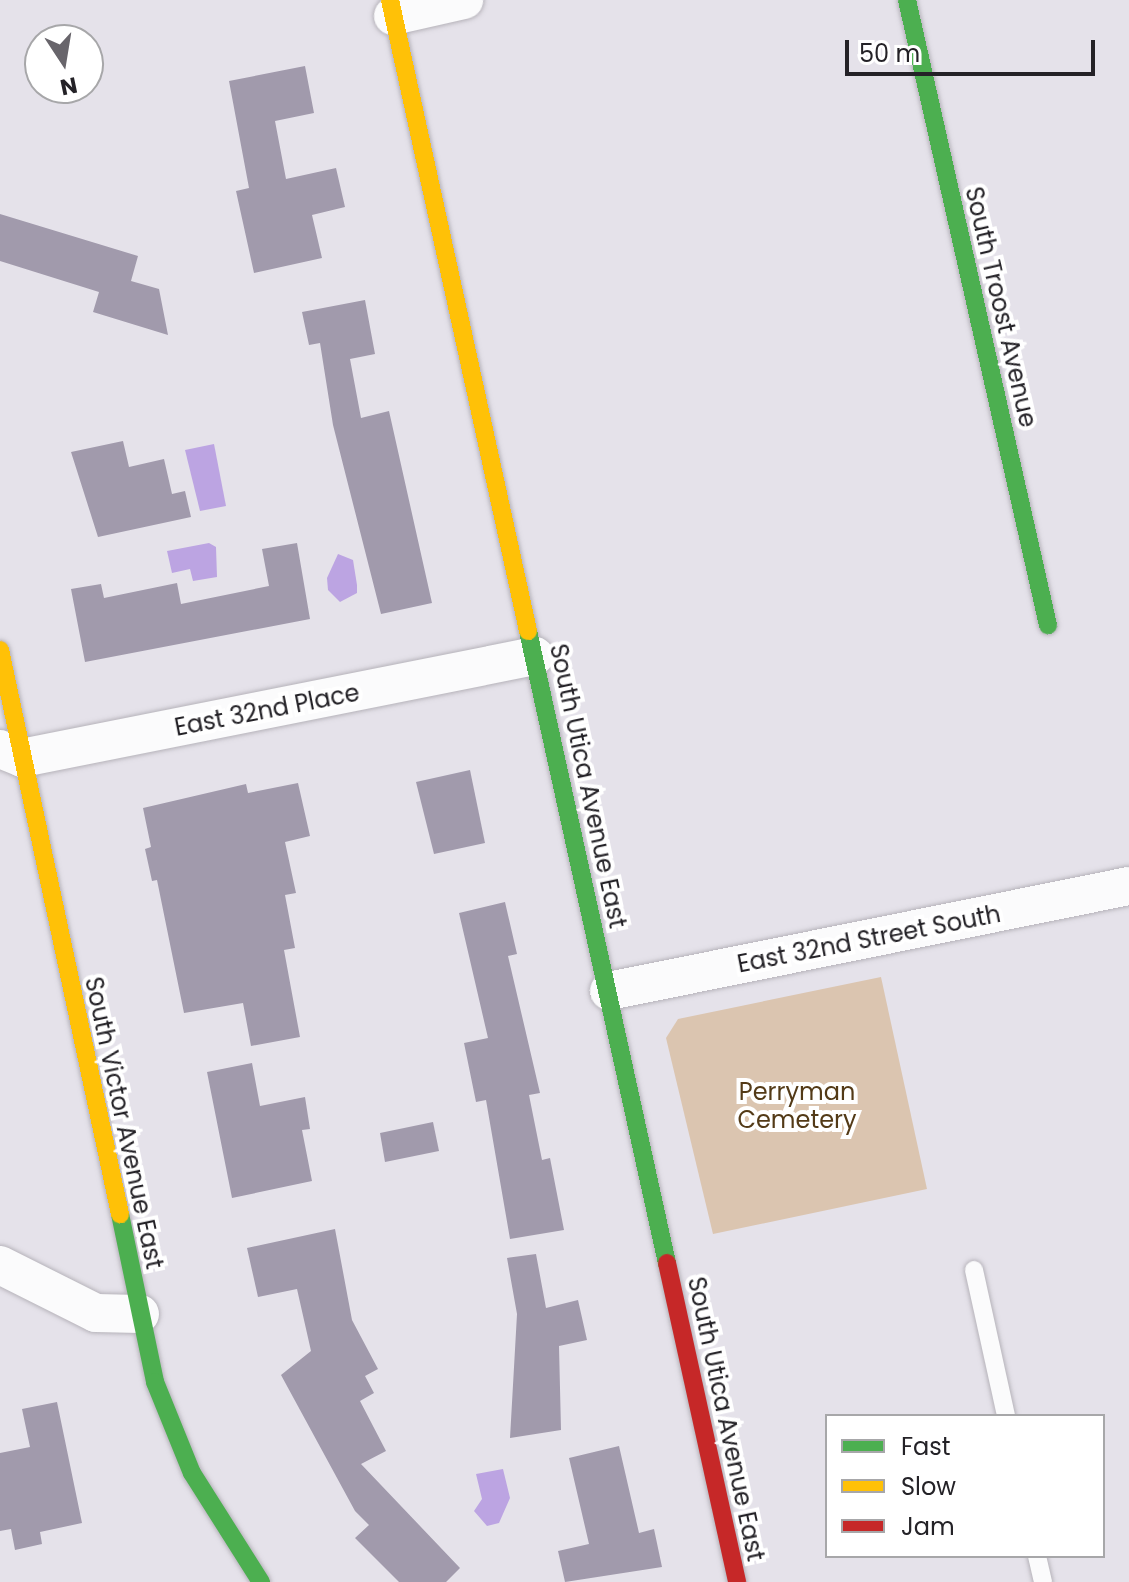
<!DOCTYPE html>
<html>
<head>
<meta charset="utf-8">
<style>
  body { margin:0 }
  #map { position:relative; width:1129px; height:1582px; overflow:hidden; background:#e5e2ea; font-family:Poppins,sans-serif }
  div>[style] { position:absolute }
  [style*='--x'] { left:calc(var(--x)*1px); top:calc(var(--y)*1px); width:calc(var(--w)*1px); rotate:calc(var(--a)*1deg) }
  .green>* { inset:0; background:#dbc5b0 }
  .water>* { inset:0; background:#bca4e2 }
  .building>* { inset:0; background:#a19aac }
  .roads { filter:drop-shadow(0 0 2px #b6b3ba) drop-shadow(0 0 2px #b6b3ba) }
  .lane>* { height:18px; margin:-9px; padding:0 9px; transform-origin:9px; border-radius:9px; background:#fbfbfc }
  .street>* { height:38px; margin:-19px; padding:0 19px; transform-origin:19px; border-radius:19px; background:#fbfbfc }
  .fast>* { height:18px; margin:-9px; padding:0 9px; transform-origin:9px; border-radius:9px; background:#4caf50 }
  .slow>* { height:18px; margin:-9px; padding:0 9px; transform-origin:9px; border-radius:9px; background:#ffc107 }
  .jam>* { height:18px; margin:-9px; padding:0 9px; transform-origin:9px; border-radius:9px; background:#c62828 }
  span { translate:-50% -50%; white-space:nowrap; text-align:center; line-height:1.15; -webkit-text-stroke:8px #fff; paint-order:stroke }
  .street-label { font-size:24px; color:#242227 }
  .park-label { font-size:24px; color:#533a17 }
  .legend { position:absolute; left:825px; top:1414px; width:280px; height:144px; box-sizing:border-box; background:#fff; border:2px solid #a7a7a9; margin:0; padding:10px 14px; list-style:none; font-size:24px; color:#242227 }
  .legend li { display:flex; align-items:center; gap:16px; height:40px }
  .legend b { width:40px; border:2px solid #a7a7a9 }
  .north { position:absolute; left:24px; top:24px; width:80px; height:80px; box-sizing:border-box; background:#fff; border:2px solid #a7a7a9; border-radius:50%; rotate:168deg; font-size:22px; font-weight:700; line-height:32px; text-align:center; color:#242227 }
  .north::after { content:''; display:block; margin:auto; width:28px; height:36px; background:#68656b; clip-path:polygon(50% 0,100% 100%,50% 72%,0 100%) }
  .scale { position:absolute; left:845px; top:40px; width:250px; height:36px; box-sizing:border-box; border:4px solid #242227; border-top:0; padding-left:10px; font-size:24px; line-height:28px; white-space:nowrap; color:#242227; -webkit-text-stroke:6px #fff; paint-order:stroke }
</style>
</head>
<body>
<div id="map">
  <div class="green">
    <i style="clip-path:polygon(881px 977px,927px 1189px,713px 1234px,666px 1038px,678px 1019px)"></i>
  </div>
  <div class="water">
    <i style="clip-path:polygon(214px 444px,226px 506px,200px 511px,185px 450px)"></i>
    <i style="clip-path:polygon(209px 543px,216px 547px,217px 577px,193px 581px,190px 569px,172px 573px,167px 551px)"></i>
    <i style="clip-path:polygon(338px 554px,353px 560px,357px 585px,357px 593px,340px 602px,328px 590px,327px 578px)"></i>
    <i style="clip-path:polygon(503px 1469px,510px 1498px,499px 1523px,487px 1526px,474px 1511px,482px 1499px,476px 1474px)"></i>
  </div>
  <div class="building">
    <i style="clip-path:polygon(305px 66px,314px 113px,275px 121px,286px 179px,336px 168px,345px 207px,312px 215px,322px 258px,254px 273px,236px 191px,249px 188px,229px 81px)"></i>
    <i style="clip-path:polygon(0 214px,138px 256px,131px 281px,159px 289px,168px 335px,93px 312px,99px 292px,0 261px)"></i>
    <i style="clip-path:polygon(365px 300px,375px 354px,350px 359px,361px 418px,389px 411px,432px 603px,381px 614px,333px 425px,320px 343px,309px 345px,302px 312px)"></i>
    <i style="clip-path:polygon(123px 441px,129px 467px,164px 459px,172px 494px,185px 491px,191px 517px,98px 537px,71px 452px)"></i>
    <i style="clip-path:polygon(297px 543px,310px 619px,85px 662px,71px 589px,101px 584px,104px 598px,177px 583px,181px 604px,269px 586px,262px 549px)"></i>
    <i style="clip-path:polygon(470px 770px,485px 843px,434px 854px,416px 782px)"></i>
    <i style="clip-path:polygon(298px 783px,310px 836px,285px 842px,296px 893px,285px 895px,295px 948px,284px 950px,300px 1037px,251px 1046px,243px 1003px,184px 1013px,157px 880px,152px 881px,145px 849px,151px 847px,143px 808px,246px 784px,248px 793px)"></i>
    <i style="clip-path:polygon(505px 902px,517px 954px,508px 956px,540px 1093px,529px 1095px,542px 1160px,550px 1158px,564px 1230px,510px 1239px,486px 1100px,476px 1102px,464px 1043px,488px 1038px,459px 913px)"></i>
    <i style="clip-path:polygon(252px 1063px,260px 1106px,305px 1097px,310px 1129px,302px 1130px,312px 1181px,232px 1198px,207px 1072px)"></i>
    <i style="clip-path:polygon(433px 1122px,439px 1151px,385px 1162px,380px 1133px)"></i>
    <i style="clip-path:polygon(335px 1229px,352px 1320px,378px 1369px,365px 1376px,374px 1393px,360px 1401px,386px 1451px,361px 1464px,460px 1568px,446px 1582px,399px 1582px,355px 1538px,369px 1525px,355px 1511px,281px 1375px,311px 1351px,297px 1289px,258px 1297px,247px 1248px)"></i>
    <i style="clip-path:polygon(536px 1254px,546px 1308px,578px 1300px,587px 1340px,559px 1346px,561px 1430px,510px 1438px,517px 1314px,507px 1258px)"></i>
    <i style="clip-path:polygon(57px 1402px,82px 1523px,40px 1532px,42px 1544px,15px 1550px,11px 1529px,0 1531px,0 1453px,30px 1447px,22px 1409px)"></i>
    <i style="clip-path:polygon(619px 1446px,639px 1533px,654px 1529px,662px 1567px,565px 1582px,558px 1551px,589px 1544px,569px 1458px)"></i>
  </div>
  <div class="roads">
    <div class="lane">
      <i style="--x:974;--y:1270;--w:149;--a:77.6"></i>
      <i style="--x:1037;--y:1556;--w:27;--a:77"></i>
    </div>
    <div class="street">
      <i style="--x:393;--y:16;--w:73;--a:-12.7"></i>
      <i style="--x:0;--y:749;--w:24;--a:22"></i>
      <i style="--x:22;--y:758;--w:523;--a:-11.25"></i>
      <i style="--x:609;--y:991;--w:530;--a:-11.42"></i>
      <i style="--x:0;--y:1265;--w:107;--a:26.6"></i>
      <i style="--x:96;--y:1313;--w:44;--a:1.3"></i>
    </div>
    <div class="fast">
      <i style="--x:907;--y:0;--w:641;--a:77.29"></i>
      <i style="--x:528;--y:631;--w:647;--a:77.6"></i>
      <i style="--x:120;--y:1214;--w:172;--a:78.2"></i>
      <i style="--x:155;--y:1382;--w:98;--a:67.9"></i>
      <i style="--x:192;--y:1473;--w:129;--a:57.7"></i>
    </div>
    <div class="slow">
      <i style="--x:390;--y:0;--w:646;--a:77.66"></i>
      <i style="--x:0;--y:650;--w:577;--a:77.99"></i>
    </div>
    <div class="jam">
      <i style="--x:667;--y:1263;--w:327;--a:77.6"></i>
    </div>
  </div>
  <div class="street-label">
    <span style="left:1001px;top:307px;rotate:77deg">South Troost Avenue</span>
    <span style="left:267px;top:710px;rotate:-11deg">East 32nd Place</span>
    <span style="left:588px;top:786px;rotate:78deg">South Utica Avenue East</span>
    <span style="left:869px;top:939px;rotate:-11deg">East 32nd Street South</span>
    <span style="left:124px;top:1123px;rotate:78deg">South Victor Avenue East</span>
    <span style="left:726px;top:1419px;rotate:78deg">South Utica Avenue East</span>
  </div>
  <div class="park-label">
    <span style="left:797px;top:1106px">Perryman<br>Cemetery</span>
  </div>
  <ul class="legend">
  <li><b style="height:10px;background:#4caf50"></b>Fast</li>
  <li><b style="height:10px;background:#ffc107"></b>Slow</li>
  <li><b style="height:10px;background:#c62828"></b>Jam</li>
  </ul>
  <div class="north">N</div>
  <div class="scale">50 m</div>
</div>
</body>
</html>
